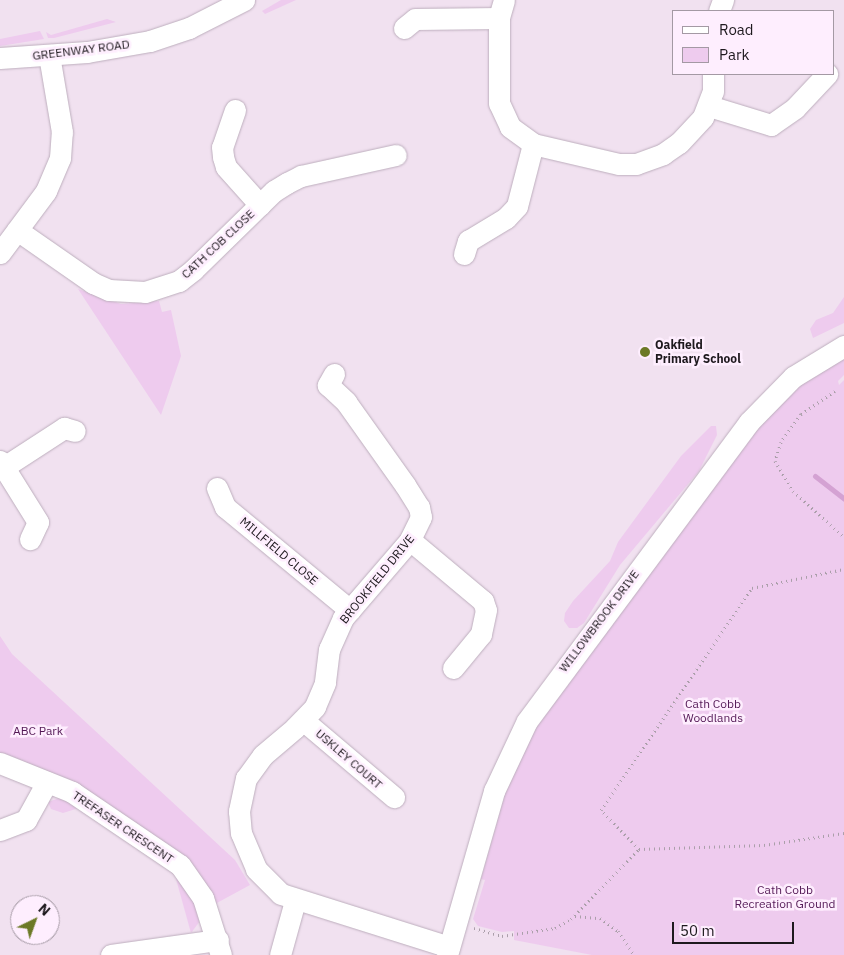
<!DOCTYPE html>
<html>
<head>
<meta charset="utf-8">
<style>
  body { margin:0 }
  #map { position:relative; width:844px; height:955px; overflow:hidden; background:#f1e1f0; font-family:"IBM Plex Sans",sans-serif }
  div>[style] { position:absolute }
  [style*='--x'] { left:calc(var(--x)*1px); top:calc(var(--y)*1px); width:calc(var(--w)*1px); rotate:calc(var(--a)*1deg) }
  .green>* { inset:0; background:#eecbee }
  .stream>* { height:5px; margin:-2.5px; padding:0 2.5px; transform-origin:2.5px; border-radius:2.5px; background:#d4a2d3 }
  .path>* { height:3px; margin-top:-1.5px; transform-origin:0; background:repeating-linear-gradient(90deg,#ab9faa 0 1px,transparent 0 5px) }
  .roads { filter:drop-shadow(0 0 1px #bdaebd) drop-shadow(0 0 1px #bdaebd) }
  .minor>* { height:21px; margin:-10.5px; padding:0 10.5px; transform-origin:10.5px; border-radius:10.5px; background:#fff }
  .dots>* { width:14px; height:14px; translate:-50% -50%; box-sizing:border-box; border:2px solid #feeefe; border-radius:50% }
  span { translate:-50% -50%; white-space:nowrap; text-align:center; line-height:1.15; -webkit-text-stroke:5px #feeefe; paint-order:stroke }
  .street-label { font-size:12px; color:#1e191e }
  .poi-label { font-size:12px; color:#1e191e; font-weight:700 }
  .left { translate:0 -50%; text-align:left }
  .park-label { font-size:12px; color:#531855 }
  .legend { position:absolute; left:672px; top:10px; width:162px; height:65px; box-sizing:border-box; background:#feeefe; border:1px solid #a499a4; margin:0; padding:6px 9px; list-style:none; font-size:15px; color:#1e191e }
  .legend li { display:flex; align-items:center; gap:10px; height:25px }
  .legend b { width:25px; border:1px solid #a499a4 }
  .north { position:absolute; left:10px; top:895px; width:50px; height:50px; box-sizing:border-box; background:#feeefe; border:1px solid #a499a4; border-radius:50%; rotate:42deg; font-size:14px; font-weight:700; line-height:20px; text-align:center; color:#1e191e }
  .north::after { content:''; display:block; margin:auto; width:18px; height:22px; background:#6c7926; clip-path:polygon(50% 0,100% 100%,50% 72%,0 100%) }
  .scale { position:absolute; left:672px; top:922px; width:122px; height:22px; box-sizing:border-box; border:2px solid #1e191e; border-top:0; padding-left:6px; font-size:15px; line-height:18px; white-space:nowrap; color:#1e191e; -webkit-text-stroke:4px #feeefe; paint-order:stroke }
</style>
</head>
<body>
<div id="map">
  <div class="green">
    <i style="clip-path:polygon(281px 0,296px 0,265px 14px,262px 11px)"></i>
    <i style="clip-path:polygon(107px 19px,116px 22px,54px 38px,48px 38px,46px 32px,51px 35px)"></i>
    <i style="clip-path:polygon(40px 31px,44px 39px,0 46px,0 39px)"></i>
    <i style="clip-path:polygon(78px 289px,121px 304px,159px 301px,162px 312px,171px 310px,181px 356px,161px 415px)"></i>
    <i style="clip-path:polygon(844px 297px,844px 323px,813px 338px,810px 329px,816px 320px,833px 313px)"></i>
    <i style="clip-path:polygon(844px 358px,844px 375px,838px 381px,839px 385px,844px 380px,844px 955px,592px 955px,514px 940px,514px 931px,502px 932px,478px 926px,473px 919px,485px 880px,481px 879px,509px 780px,530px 731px,753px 430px,791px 389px)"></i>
    <i style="clip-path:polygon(711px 426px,716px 426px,717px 435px,699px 471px,620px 565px,584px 623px,577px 628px,569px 628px,564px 621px,565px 613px,573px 601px,610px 561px,618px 542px,681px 456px)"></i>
    <i style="clip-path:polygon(0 636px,12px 654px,235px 860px,250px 885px,215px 904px,208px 892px,0 757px)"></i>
    <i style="clip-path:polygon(62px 797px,82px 807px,63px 813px,51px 809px,48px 802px)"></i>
    <i style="clip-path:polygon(181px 876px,189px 885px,200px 921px,191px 933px,176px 879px)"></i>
  </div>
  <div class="stream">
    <i style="--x:815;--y:476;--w:37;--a:38"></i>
  </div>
  <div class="path">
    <i style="--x:835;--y:391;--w:41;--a:145.9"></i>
    <i style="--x:801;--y:414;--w:34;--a:126"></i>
    <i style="--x:781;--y:442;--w:20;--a:108"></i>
    <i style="--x:775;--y:461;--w:35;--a:59"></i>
    <i style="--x:793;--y:491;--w:69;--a:42"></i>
    <i style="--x:639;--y:849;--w:54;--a:-134.3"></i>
    <i style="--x:601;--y:810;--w:268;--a:-55.8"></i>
    <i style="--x:752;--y:588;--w:94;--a:-11.7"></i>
    <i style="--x:575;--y:916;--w:25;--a:5"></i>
    <i style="--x:600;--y:918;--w:22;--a:36"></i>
    <i style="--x:618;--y:931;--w:29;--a:56"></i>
    <i style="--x:474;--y:928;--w:29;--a:16"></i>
    <i style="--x:502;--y:936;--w:54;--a:-8.6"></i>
    <i style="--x:555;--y:928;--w:18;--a:-29"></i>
    <i style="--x:571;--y:919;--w:98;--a:-45.8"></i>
    <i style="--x:639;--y:849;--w:125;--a:-1.8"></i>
    <i style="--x:764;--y:845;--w:81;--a:-8.5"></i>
  </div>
  <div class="roads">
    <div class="minor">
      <i style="--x:504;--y:0;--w:19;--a:106"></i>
      <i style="--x:499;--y:18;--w:85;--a:90"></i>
      <i style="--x:499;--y:103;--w:26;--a:65"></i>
      <i style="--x:510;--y:127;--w:29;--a:36"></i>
      <i style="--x:533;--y:144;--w:88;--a:13.1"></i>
      <i style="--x:619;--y:164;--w:17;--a:0"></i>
      <i style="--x:636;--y:164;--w:29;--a:-20"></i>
      <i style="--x:663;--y:154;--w:19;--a:-35"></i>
      <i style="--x:679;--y:143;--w:35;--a:-47"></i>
      <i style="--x:703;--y:117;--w:28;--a:-69"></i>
      <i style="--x:713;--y:91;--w:17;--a:-90"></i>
      <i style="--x:719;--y:11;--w:12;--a:-70"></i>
      <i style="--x:404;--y:28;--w:14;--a:-39"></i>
      <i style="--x:415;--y:19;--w:84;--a:-0.7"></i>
      <i style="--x:0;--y:58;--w:87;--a:-3.9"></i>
      <i style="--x:87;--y:52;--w:64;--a:-9.9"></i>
      <i style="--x:150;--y:41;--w:41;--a:-18.4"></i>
      <i style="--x:189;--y:28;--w:62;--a:-27"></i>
      <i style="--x:709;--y:106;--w:65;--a:17"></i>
      <i style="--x:771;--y:125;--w:29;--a:-35"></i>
      <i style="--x:795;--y:108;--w:47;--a:-46.7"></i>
      <i style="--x:235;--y:110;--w:39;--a:109"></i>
      <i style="--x:222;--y:147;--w:10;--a:84"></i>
      <i style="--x:223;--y:157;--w:10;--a:73"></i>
      <i style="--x:226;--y:167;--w:51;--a:48.2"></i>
      <i style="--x:17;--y:230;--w:93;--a:34.9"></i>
      <i style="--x:93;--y:283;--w:17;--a:24"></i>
      <i style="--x:109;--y:290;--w:36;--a:3"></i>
      <i style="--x:145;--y:292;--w:36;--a:-18"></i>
      <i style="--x:179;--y:281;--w:18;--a:-38"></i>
      <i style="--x:193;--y:270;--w:113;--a:-44.3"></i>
      <i style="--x:274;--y:191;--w:15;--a:-32"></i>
      <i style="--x:287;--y:183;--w:16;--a:-27"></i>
      <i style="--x:301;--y:176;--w:97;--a:-12.5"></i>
      <i style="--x:0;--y:253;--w:77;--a:-53.4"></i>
      <i style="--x:46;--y:191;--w:36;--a:-67"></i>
      <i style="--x:60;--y:158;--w:26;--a:-86"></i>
      <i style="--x:62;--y:132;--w:78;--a:-99.6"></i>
      <i style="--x:464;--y:254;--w:14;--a:-73"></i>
      <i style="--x:468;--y:241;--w:44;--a:-31.2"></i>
      <i style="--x:506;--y:218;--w:16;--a:-47"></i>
      <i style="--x:517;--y:206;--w:64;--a:-75.5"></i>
      <i style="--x:334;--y:374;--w:13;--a:119"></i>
      <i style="--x:328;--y:385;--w:25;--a:43"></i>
      <i style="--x:346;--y:402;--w:102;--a:54.6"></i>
      <i style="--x:405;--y:485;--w:26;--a:58"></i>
      <i style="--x:419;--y:507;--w:10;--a:79"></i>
      <i style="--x:421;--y:517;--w:25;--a:116"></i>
      <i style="--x:410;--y:540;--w:103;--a:130.7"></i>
      <i style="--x:343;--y:618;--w:34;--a:114"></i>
      <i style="--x:329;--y:649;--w:34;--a:97"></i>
      <i style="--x:325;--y:683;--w:26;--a:113"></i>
      <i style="--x:315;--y:707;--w:29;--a:134"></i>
      <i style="--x:295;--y:728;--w:42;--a:139.8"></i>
      <i style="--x:263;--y:755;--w:29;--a:126"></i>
      <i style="--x:246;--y:778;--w:34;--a:102"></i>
      <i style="--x:239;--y:811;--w:22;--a:85"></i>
      <i style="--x:241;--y:833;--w:39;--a:67"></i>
      <i style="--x:256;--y:869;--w:35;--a:45"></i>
      <i style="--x:281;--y:894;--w:176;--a:17.5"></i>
      <i style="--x:0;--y:461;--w:72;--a:58.1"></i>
      <i style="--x:38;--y:522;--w:19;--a:115"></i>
      <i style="--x:4;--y:467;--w:72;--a:-33"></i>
      <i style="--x:64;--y:428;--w:11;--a:15"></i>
      <i style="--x:217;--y:488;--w:21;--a:67"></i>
      <i style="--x:225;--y:507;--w:162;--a:39.5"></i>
      <i style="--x:410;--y:540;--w:95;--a:39.9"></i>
      <i style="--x:483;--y:601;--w:9;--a:72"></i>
      <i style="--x:486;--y:610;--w:25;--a:102"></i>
      <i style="--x:481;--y:634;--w:44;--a:129.5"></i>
      <i style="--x:304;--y:721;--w:118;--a:40.2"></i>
      <i style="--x:0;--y:763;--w:78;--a:21.9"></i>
      <i style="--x:72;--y:792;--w:130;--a:34.1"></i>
      <i style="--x:180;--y:865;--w:40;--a:55.1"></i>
      <i style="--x:203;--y:898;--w:60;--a:72.5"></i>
      <i style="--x:0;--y:830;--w:28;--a:-21"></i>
      <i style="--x:26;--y:820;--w:43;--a:-61.1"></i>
      <i style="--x:111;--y:955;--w:108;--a:-8"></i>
      <i style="--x:280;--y:955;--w:56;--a:-74.5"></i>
      <i style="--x:447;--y:955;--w:171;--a:-74"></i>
      <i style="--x:494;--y:791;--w:77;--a:-64.8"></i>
      <i style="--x:527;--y:721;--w:372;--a:-53.4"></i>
      <i style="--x:749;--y:422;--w:63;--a:-45.6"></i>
      <i style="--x:793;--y:377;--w:60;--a:-31.3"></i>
    </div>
  </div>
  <div class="dots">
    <i style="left:645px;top:352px;background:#6c7926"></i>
  </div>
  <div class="street-label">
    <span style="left:81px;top:50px;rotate:-7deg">GREENWAY ROAD</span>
    <span style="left:218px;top:244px;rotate:-43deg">CATH COB CLOSE</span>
    <span style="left:279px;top:551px;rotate:40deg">MILLFIELD CLOSE</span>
    <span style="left:377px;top:579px;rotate:-51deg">BROOKFIELD DRIVE</span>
    <span style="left:599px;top:621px;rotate:-53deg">WILLOWBROOK DRIVE</span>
    <span style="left:349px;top:759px;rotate:41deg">USKLEY COURT</span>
    <span style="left:123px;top:827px;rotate:34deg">TREFASER CRESCENT</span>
  </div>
  <div class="poi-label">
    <span class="left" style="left:655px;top:352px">Oakfield<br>Primary School</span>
  </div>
  <div class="park-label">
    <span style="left:713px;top:711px">Cath Cobb<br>Woodlands</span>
    <span style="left:38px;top:731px">ABC Park</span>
    <span style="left:785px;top:897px">Cath Cobb<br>Recreation Ground</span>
  </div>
  <ul class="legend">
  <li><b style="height:6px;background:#fff"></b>Road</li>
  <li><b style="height:14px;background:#eecbee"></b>Park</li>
  </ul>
  <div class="north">N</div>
  <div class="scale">50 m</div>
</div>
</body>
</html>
